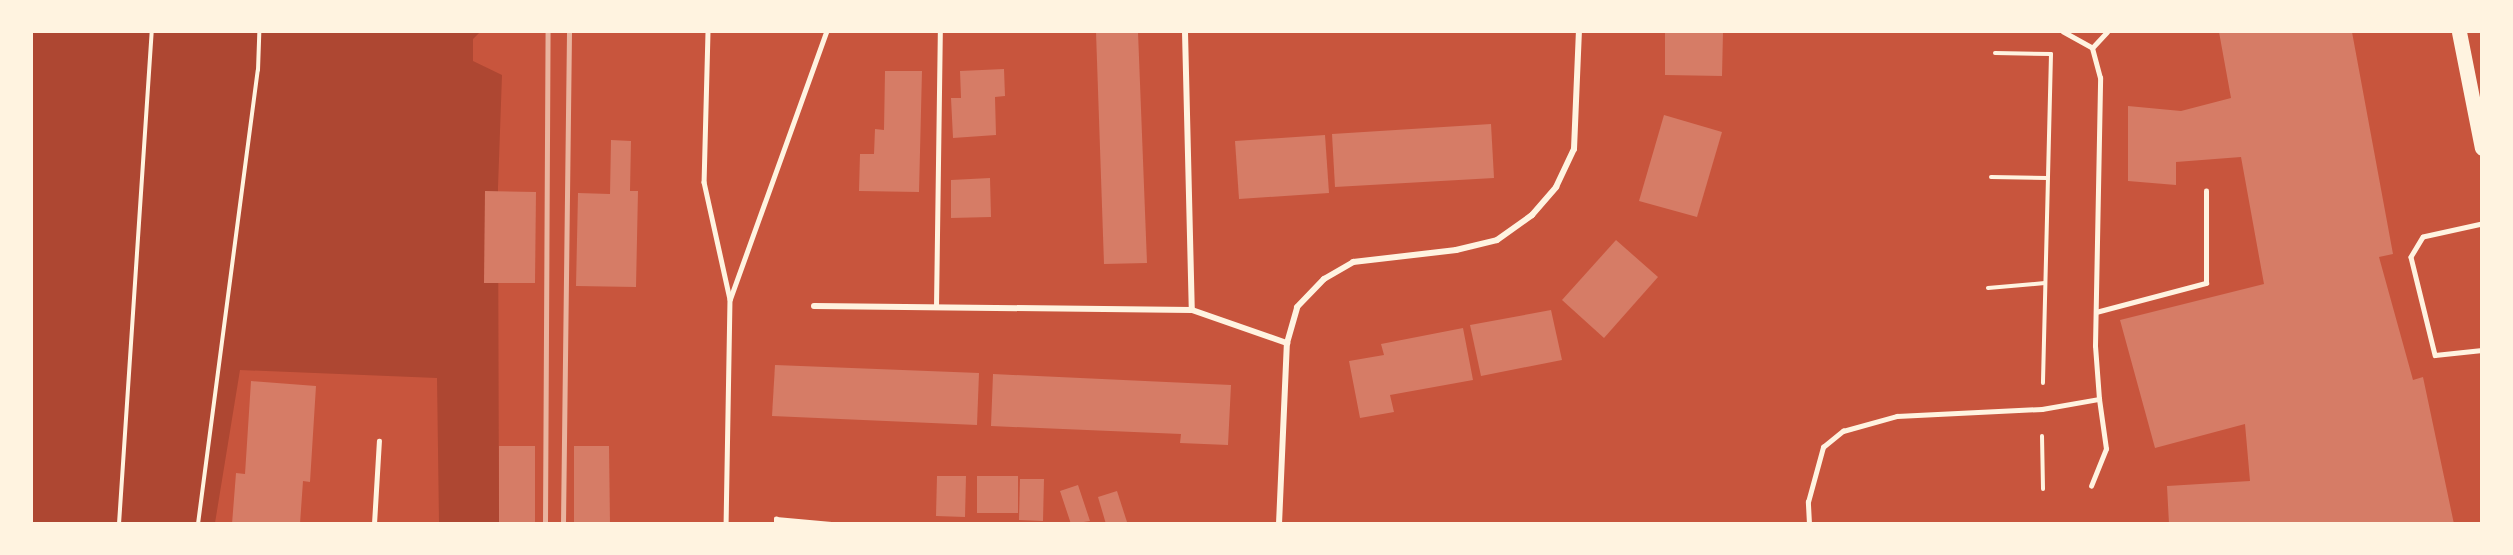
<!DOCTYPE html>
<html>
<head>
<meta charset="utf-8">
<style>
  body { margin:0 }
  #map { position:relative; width:2513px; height:555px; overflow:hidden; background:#c8553d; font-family:"Fira Sans Condensed",sans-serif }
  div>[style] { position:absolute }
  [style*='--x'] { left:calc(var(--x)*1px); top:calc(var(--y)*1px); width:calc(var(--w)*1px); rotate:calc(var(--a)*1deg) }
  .green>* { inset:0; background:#ae4732 }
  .building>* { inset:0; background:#d67c66 }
  .path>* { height:4px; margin:-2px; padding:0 2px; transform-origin:2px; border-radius:2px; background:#fff3e0 }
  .service>* { height:4.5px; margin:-2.25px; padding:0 2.25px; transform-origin:2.25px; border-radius:2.25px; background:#fff3e0 }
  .minor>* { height:6px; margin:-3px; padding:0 3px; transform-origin:3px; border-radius:3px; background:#fff3e0 }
  .primary>* { height:15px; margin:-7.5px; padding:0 7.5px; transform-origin:7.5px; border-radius:7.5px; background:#fff3e0 }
  .rail>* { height:4.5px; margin:-2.25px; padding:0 2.25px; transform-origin:2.25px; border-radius:2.25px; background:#e9b49f }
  span { translate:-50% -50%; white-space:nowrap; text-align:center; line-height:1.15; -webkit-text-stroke:6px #fff3e0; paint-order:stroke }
  .frame { position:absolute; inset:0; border:33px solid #fff3e0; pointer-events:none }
</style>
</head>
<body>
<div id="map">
  <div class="green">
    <i style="clip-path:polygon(32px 32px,480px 32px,473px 39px,473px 61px,502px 75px,498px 187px,499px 523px,439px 523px,437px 378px,240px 370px,215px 523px,32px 523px)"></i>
  </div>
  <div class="building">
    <i style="clip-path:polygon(1096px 32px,1138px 32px,1147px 263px,1104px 264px)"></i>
    <i style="clip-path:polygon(1665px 32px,1723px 32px,1722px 76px,1665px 75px)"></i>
    <i style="clip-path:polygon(2219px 32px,2352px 32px,2393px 254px,2379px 257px,2413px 380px,2423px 377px,2454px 524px,2169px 524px,2167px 486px,2250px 481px,2245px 424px,2155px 448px,2120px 320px,2264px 284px,2241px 157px,2176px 162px,2176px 185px,2128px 181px,2128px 106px,2181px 111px,2231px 98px)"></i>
    <i style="clip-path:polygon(1004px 69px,1005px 96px,995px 97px,996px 135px,953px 138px,951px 98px,961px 98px,960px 71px)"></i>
    <i style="clip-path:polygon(885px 71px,922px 71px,919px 192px,859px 191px,860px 154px,874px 154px,875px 129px,884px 130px)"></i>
    <i style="clip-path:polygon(1664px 115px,1722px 132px,1697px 217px,1639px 201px)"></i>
    <i style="clip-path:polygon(1491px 124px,1494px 178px,1335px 187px,1332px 134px)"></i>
    <i style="clip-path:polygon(1325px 135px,1329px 193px,1239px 199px,1235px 141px)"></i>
    <i style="clip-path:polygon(611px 140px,631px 141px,630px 191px,638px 191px,636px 287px,576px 286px,578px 193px,610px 194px)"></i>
    <i style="clip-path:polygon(990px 178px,991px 217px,951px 218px,951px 180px)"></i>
    <i style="clip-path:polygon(485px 191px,536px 192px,535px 283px,484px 283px)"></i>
    <i style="clip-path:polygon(1616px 240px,1658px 277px,1604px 338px,1562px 300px)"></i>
    <i style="clip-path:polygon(1551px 310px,1562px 360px,1481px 376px,1470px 325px)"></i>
    <i style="clip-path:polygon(1463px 328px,1473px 380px,1390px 395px,1394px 412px,1360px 418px,1349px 361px,1384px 355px,1381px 344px)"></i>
    <i style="clip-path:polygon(775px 365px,979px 373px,977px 425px,772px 416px)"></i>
    <i style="clip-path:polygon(993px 374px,1231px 385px,1228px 445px,1180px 443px,1181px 434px,991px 426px)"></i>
    <i style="clip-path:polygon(251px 381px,316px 386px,310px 482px,303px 481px,300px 524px,232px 524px,236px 473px,245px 474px)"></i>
    <i style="clip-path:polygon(499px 446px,535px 446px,535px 524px,499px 524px)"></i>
    <i style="clip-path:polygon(574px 446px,609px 446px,610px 524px,574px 524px)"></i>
    <i style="clip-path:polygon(937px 476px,966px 476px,965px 517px,936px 516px)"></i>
    <i style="clip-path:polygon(977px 476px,1018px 476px,1018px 513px,977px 513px)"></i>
    <i style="clip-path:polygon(1020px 479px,1044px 479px,1043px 521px,1019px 520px)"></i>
    <i style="clip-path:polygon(1078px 485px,1090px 521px,1071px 524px,1060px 491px)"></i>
    <i style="clip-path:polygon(1117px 491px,1127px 522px,1106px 524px,1098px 497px)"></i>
  </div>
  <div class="path">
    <i style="--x:1995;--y:53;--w:56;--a:1"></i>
    <i style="--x:2051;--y:54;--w:329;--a:91.4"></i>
    <i style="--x:1991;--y:177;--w:56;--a:1"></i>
    <i style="--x:1988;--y:288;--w:57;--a:-5"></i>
    <i style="--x:2042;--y:436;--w:53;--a:88.9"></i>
    <i style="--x:119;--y:524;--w:493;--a:-86.2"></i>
    <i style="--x:198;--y:524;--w:458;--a:-82.5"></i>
    <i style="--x:258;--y:70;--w:38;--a:-88"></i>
  </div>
  <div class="service">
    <i style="--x:708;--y:32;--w:150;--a:91.5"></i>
    <i style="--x:704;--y:182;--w:120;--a:77.5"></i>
    <i style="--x:730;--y:299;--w:225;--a:91"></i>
    <i style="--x:2092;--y:48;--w:22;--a:-47"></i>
    <i style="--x:2482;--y:224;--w:60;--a:167.6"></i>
    <i style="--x:2423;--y:237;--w:23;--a:121"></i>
    <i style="--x:2411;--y:257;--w:101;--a:76.2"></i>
    <i style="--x:2435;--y:355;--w:47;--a:-6.1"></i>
    <i style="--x:730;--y:299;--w:284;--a:-70.2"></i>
    <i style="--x:936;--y:307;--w:275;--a:-89.2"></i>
    <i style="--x:2096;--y:312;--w:114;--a:-14.8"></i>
    <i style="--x:2206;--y:283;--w:92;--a:-90"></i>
    <i style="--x:2091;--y:486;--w:40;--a:-68"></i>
    <i style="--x:2106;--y:449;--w:50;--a:-98"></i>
    <i style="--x:374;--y:524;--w:83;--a:-86.6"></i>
    <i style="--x:776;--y:524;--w:5;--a:-90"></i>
    <i style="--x:776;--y:519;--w:55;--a:5.2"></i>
    <i style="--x:1809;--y:524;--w:22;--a:-93"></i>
    <i style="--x:1808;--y:502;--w:57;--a:-74.7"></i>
    <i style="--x:1823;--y:447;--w:26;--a:-39"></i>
    <i style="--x:1843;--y:431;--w:56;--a:-15.5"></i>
    <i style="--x:1897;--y:416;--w:145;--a:-2.8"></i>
    <i style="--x:2042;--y:409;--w:58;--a:-10"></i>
    <i style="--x:2099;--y:399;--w:53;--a:-94.3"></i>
    <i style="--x:2095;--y:346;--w:268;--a:-88.9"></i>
    <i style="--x:2100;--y:78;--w:31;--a:-105"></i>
    <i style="--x:2092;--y:48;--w:33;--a:-151"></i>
  </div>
  <div class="minor">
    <i style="--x:1185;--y:32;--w:278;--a:88.6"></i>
    <i style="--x:814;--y:306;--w:378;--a:0.6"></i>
    <i style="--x:1192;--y:310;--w:101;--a:19.2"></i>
    <i style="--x:1279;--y:524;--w:181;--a:-87.5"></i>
    <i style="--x:1287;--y:343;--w:37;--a:-74"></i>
    <i style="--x:1297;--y:307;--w:39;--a:-46"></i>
    <i style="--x:1324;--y:279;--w:34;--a:-30"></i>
    <i style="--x:1353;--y:262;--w:104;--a:-6.6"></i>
    <i style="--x:1456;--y:250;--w:42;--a:-13.7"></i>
    <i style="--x:1497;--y:240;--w:43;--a:-35.5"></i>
    <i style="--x:1532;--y:215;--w:37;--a:-49"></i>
    <i style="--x:1556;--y:187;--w:42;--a:-64.7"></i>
    <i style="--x:1574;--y:149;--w:117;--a:-87.6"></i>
  </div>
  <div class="primary">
    <i style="--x:2459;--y:32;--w:118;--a:78.8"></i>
  </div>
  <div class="rail">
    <i style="--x:545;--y:524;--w:492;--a:-89.7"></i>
    <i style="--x:563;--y:524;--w:492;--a:-89.3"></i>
  </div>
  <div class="frame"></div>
</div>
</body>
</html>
